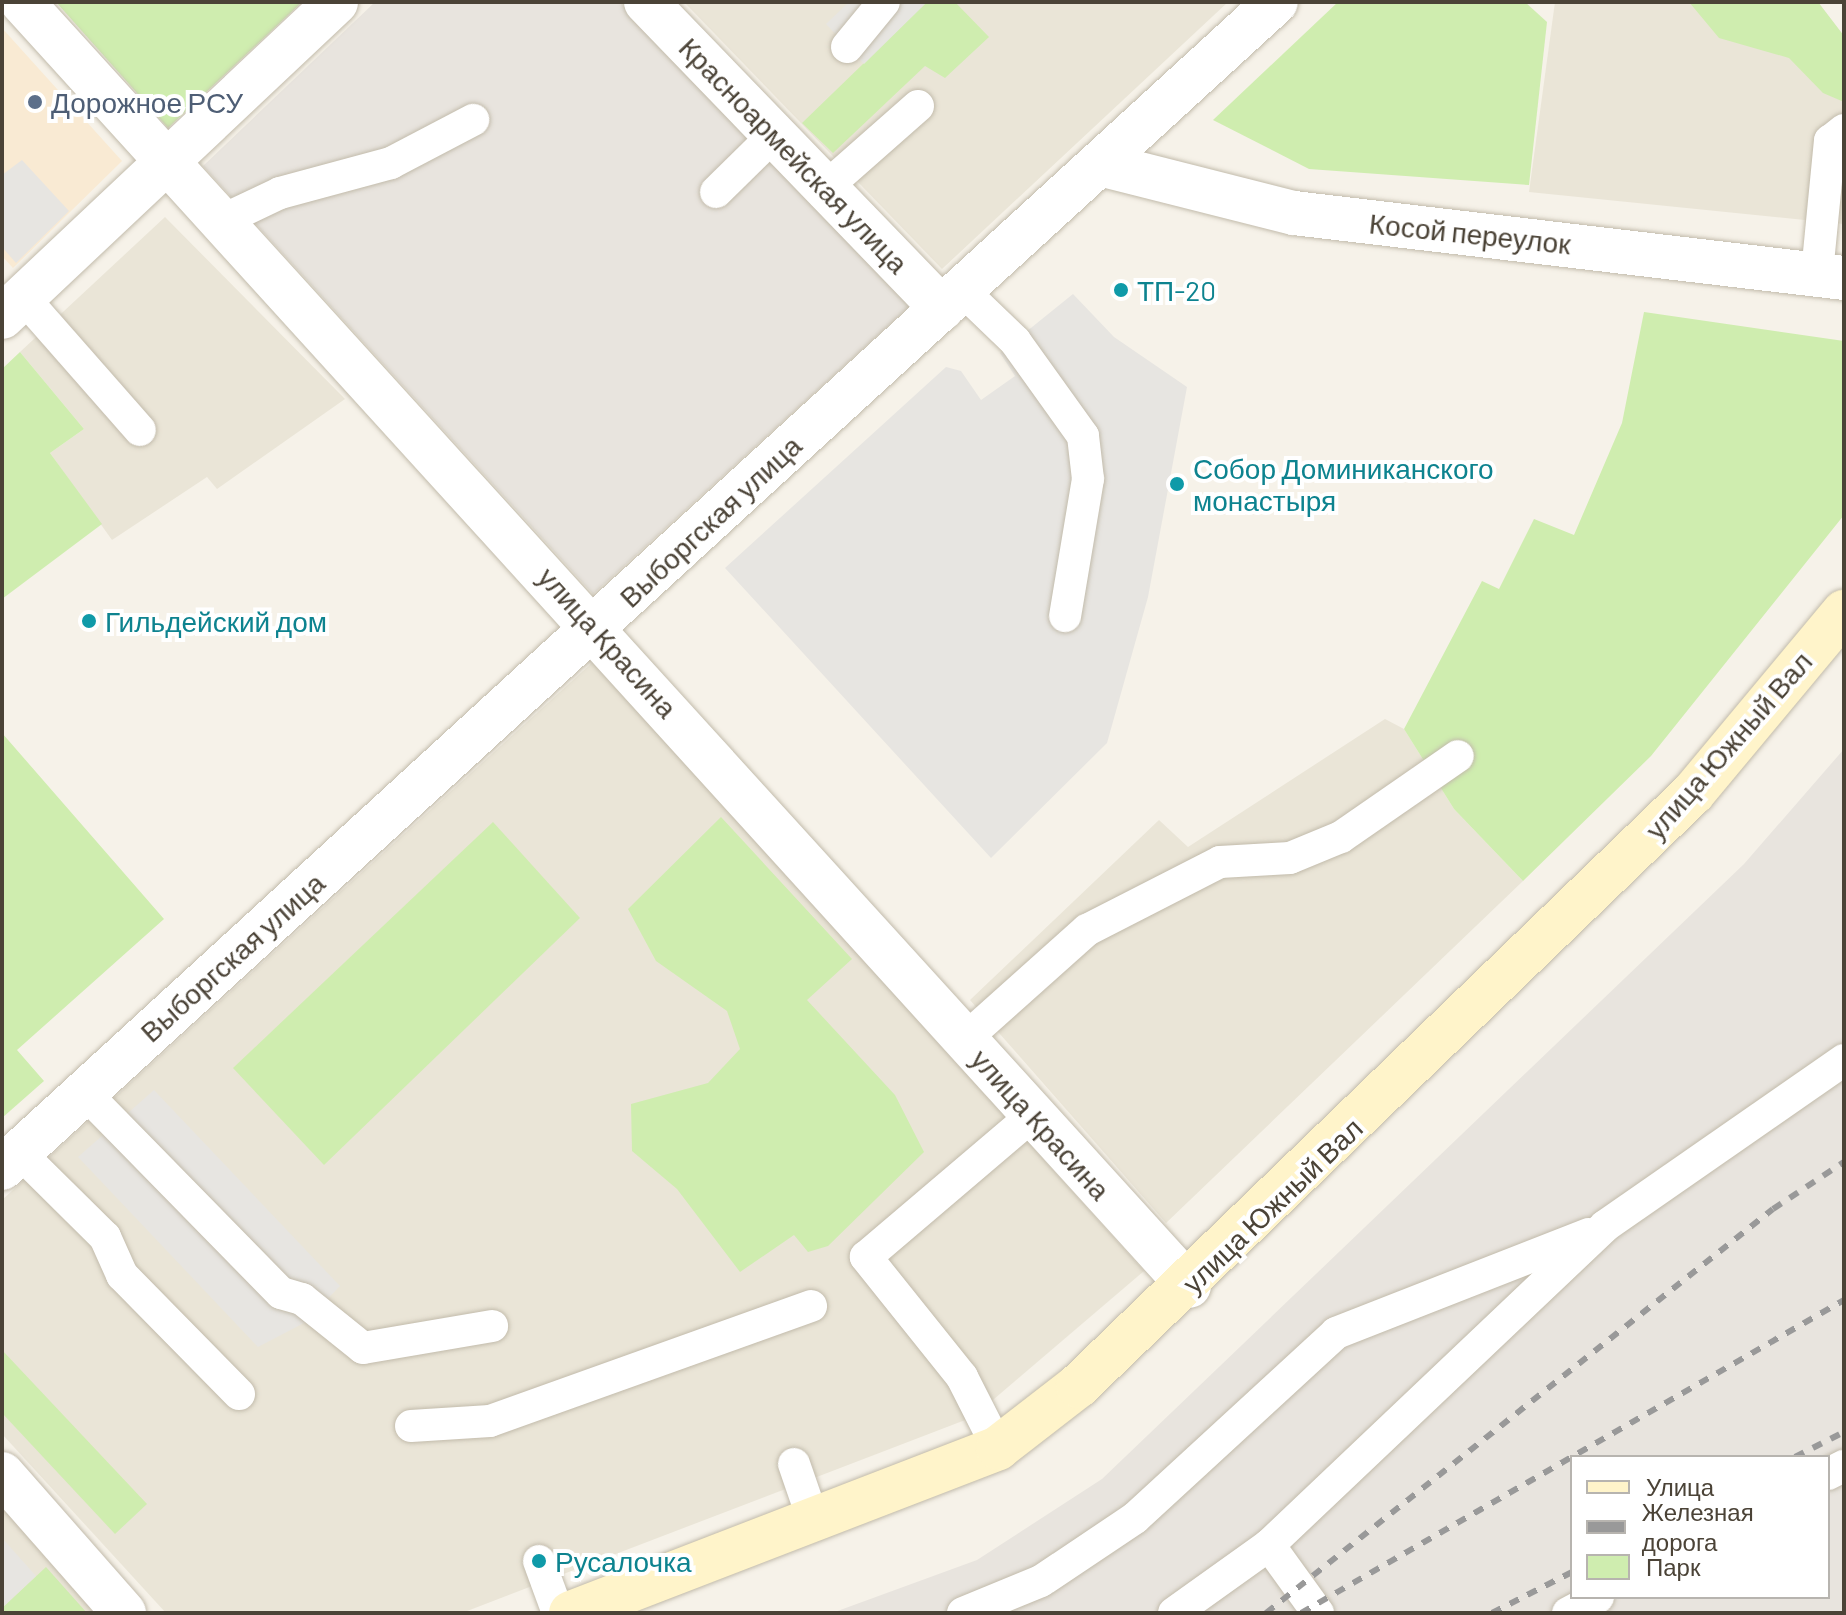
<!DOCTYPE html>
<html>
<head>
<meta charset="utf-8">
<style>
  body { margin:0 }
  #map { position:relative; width:1846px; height:1615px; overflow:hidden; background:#f6f2e9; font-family:Barlow,sans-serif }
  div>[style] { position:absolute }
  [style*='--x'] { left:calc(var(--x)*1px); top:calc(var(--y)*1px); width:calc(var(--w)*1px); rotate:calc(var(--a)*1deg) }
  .residential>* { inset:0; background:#eae5d7 }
  .commercial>* { inset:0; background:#f9ead3 }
  .industrial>* { inset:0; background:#e8e4de }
  .green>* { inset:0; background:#cfedaf }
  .parking>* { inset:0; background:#e7e5e1 }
  .roads { filter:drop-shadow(0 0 2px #c2bbab) drop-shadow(0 0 2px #c2bbab) }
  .lane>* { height:32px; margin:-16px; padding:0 16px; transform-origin:16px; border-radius:16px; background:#fff }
  .street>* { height:44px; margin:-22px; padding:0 22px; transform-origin:22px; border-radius:22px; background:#fff }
  .secondary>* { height:44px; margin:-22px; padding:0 22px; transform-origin:22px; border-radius:22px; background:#fff4ca }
  .rail>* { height:6px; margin-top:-3px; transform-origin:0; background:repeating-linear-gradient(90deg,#999 0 10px,transparent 0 20px) }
  .dots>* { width:22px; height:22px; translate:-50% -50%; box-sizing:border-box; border:4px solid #fff; border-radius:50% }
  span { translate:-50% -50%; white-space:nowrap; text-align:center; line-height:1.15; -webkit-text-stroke:8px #fff; paint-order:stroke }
  .service-label { font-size:28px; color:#4e5e75 }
  .left { translate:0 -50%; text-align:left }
  .street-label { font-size:28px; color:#4b4337 }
  .culture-label { font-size:28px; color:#0d838f }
  .frame { position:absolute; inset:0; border:4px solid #4b4337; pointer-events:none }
  .legend { position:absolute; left:1570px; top:1455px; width:260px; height:144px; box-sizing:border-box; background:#fff; border:2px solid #b7b4af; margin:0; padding:10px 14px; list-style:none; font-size:24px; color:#4b4337 }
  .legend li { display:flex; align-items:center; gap:16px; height:40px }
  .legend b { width:40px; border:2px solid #b7b4af }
</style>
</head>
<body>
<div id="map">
  <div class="residential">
    <i style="clip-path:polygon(684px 2px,1228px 2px,942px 269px)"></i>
    <i style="clip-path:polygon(1555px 2px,1818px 2px,1844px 36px,1844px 224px,1529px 192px)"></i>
    <i style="clip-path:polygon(165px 217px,345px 399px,217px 489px,207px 477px,112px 540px,50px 453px,84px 429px,20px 352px)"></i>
    <i style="clip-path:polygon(594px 661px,1144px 1271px,973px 1417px,462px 1613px,166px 1613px,2px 1434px,2px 1200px)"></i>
    <i style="clip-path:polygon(1385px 719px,1404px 729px,1454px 809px,1523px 881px,1166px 1223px,970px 1000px,1159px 820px,1188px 847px)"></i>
    <i style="clip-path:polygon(2px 1501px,103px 1613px,2px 1613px)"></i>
  </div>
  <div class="commercial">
    <i style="clip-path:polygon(2px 28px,122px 161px,13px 268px,2px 256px)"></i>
  </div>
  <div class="industrial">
    <i style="clip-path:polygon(375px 2px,620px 2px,911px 305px,593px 594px,203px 166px)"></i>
    <i style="clip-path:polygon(evenodd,1844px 749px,1844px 1613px,832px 1613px,977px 1560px,1102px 1479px,1744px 864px,1844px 749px,1572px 1457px,1828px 1457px,1828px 1597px,1572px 1597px,1572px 1457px)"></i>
  </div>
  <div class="green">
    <i style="clip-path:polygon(56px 2px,302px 2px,168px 128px)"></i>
    <i style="clip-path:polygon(927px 2px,955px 2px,989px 37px,945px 78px,925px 66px,833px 153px,802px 123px)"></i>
    <i style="clip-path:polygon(1338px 2px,1525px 2px,1547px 22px,1529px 185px,1309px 169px,1213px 120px)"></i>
    <i style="clip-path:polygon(1689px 2px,1818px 2px,1844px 36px,1844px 102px,1823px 93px,1789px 58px,1719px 38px)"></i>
    <i style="clip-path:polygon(1644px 312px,1844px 341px,1844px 515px,1651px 756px,1523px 881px,1454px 809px,1404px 729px,1482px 581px,1499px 589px,1534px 519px,1574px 535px,1622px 423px)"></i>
    <i style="clip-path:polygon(20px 352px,84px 429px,50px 453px,102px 524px,2px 599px,2px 369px)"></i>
    <i style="clip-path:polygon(2px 733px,164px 919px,17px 1050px,44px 1081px,2px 1118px)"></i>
    <i style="clip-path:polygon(721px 817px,852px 959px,807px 1000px,895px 1095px,924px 1152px,828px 1246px,808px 1252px,794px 1235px,740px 1272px,677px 1189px,632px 1151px,631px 1104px,708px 1083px,740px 1049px,727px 1011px,656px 961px,628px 909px)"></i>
    <i style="clip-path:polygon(493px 822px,580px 918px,324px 1165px,233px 1068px)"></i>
    <i style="clip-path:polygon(2px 1350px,147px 1504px,115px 1534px,2px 1413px)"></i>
    <i style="clip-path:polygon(46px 1567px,87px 1613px,2px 1613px,2px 1608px)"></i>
  </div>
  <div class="parking">
    <i style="clip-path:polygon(849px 2px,927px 2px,864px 64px,826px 24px)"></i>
    <i style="clip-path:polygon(22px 160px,69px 211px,16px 263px,2px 247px,2px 175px)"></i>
    <i style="clip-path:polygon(1073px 294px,1114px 337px,1187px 387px,1148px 597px,1107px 743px,991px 858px,725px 568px,946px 367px,961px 371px,981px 400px,1015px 376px,1000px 353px)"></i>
    <i style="clip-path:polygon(154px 1090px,340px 1286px,304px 1323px,258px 1347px,78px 1157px)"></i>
    <i style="clip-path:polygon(2px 1538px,36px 1576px,2px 1608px)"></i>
  </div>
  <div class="roads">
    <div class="lane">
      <i style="--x:847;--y:47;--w:58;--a:-50.6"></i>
      <i style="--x:825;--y:188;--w:124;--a:-41.4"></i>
      <i style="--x:716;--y:192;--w:81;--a:-44.5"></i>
      <i style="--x:221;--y:221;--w:65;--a:-25.4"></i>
      <i style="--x:280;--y:193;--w:115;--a:-15.1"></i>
      <i style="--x:391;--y:163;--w:93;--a:-27.7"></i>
      <i style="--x:1817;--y:273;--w:133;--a:-84.4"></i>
      <i style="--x:1830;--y:141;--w:18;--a:-38"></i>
      <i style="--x:962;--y:290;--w:74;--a:43.9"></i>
      <i style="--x:1015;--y:341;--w:117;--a:54.4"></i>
      <i style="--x:1083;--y:436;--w:43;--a:83.4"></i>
      <i style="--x:1088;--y:479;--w:139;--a:99.5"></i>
      <i style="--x:23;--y:297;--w:177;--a:48.7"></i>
      <i style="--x:965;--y:1039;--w:164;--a:-41.8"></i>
      <i style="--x:1087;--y:930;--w:149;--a:-27.1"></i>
      <i style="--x:1220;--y:862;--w:70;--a:-3.3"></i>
      <i style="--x:1290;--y:858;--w:55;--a:-22.4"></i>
      <i style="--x:1341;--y:837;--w:142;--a:-34.7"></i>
      <i style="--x:84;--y:1092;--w:281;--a:45.6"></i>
      <i style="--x:281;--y:1293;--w:22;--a:16"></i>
      <i style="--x:302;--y:1299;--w:78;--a:38.8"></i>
      <i style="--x:363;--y:1348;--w:131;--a:-9.7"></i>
      <i style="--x:19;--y:1152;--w:121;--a:44.7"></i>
      <i style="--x:105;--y:1237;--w:42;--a:65.9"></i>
      <i style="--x:122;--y:1275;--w:167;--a:45.5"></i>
      <i style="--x:411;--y:1426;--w:79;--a:-3.6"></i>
      <i style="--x:490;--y:1421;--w:341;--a:-19.7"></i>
      <i style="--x:998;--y:1448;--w:80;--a:-116.9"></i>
      <i style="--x:962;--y:1377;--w:154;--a:-128.7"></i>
      <i style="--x:866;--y:1257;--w:219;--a:-40.4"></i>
      <i style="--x:794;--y:1464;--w:61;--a:71"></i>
      <i style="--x:1828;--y:1474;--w:18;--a:-27"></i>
      <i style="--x:1269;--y:1545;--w:84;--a:54.2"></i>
      <i style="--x:539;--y:1561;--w:55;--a:69.9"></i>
      <i style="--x:963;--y:1613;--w:84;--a:-22.3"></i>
      <i style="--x:1041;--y:1581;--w:113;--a:-33.8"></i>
      <i style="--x:1135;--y:1518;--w:273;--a:-42.6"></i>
      <i style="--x:1336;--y:1333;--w:271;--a:-21.4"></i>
      <i style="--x:1174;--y:1613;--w:117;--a:-35.6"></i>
      <i style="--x:1269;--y:1545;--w:463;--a:-43.5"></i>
      <i style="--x:1605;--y:1226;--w:291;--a:-34.8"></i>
      <i style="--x:1568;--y:1613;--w:34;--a:-28"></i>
    </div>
    <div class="street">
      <i style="--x:22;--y:2;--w:1735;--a:47.73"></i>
      <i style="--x:646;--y:2;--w:426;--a:46"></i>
      <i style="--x:1100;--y:164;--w:200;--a:14.2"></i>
      <i style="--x:1294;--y:213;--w:554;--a:6.74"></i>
      <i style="--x:2;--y:317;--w:459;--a:-43.3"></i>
      <i style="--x:2;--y:1168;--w:1727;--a:-42.47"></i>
      <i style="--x:2;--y:1474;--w:185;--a:48.7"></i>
    </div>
    <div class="secondary">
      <i style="--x:571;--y:1613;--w:458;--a:-21.1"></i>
      <i style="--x:998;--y:1448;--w:101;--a:-37.8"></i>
      <i style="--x:1078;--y:1386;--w:854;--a:-43.96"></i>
      <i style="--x:1693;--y:793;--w:236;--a:-50.2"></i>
    </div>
  </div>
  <div class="rail">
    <i style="--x:1795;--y:1457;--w:55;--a:-27"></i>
    <i style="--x:1266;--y:1613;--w:648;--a:-38.55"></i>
    <i style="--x:1773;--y:1209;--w:85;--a:-33.5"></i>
    <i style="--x:1301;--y:1613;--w:627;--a:-29.96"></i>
    <i style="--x:1492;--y:1613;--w:90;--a:-27.1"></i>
  </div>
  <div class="dots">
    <i style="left:35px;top:102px;background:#5c6f8a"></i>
    <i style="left:1121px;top:290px;background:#0f9aa8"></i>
    <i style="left:1177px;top:484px;background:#0f9aa8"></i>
    <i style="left:89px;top:621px;background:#0f9aa8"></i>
    <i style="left:539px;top:1561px;background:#0f9aa8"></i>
  </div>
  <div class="service-label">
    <span class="left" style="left:51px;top:102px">Дорожное РСУ</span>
  </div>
  <div class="street-label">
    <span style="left:794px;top:155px;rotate:46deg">Красноармейская улица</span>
    <span style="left:1470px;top:233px;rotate:6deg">Косой переулок</span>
    <span style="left:710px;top:521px;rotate:-43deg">Выборгская улица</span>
    <span style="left:608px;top:642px;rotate:48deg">улица Красина</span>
    <span style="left:1728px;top:745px;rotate:-49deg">улица Южный Вал</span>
    <span style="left:232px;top:957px;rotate:-42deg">Выборгская улица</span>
    <span style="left:1041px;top:1124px;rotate:48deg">улица Красина</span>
    <span style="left:1272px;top:1205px;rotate:-44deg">улица Южный Вал</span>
  </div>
  <div class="culture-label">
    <span class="left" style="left:1137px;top:290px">ТП-20</span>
    <span class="left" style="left:1193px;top:484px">Собор Доминиканского<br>монастыря</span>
    <span class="left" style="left:105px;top:621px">Гильдейский дом</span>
    <span class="left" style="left:555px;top:1561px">Русалочка</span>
  </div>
  <div class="frame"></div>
  <ul class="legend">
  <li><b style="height:10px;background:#fff4ca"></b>Улица</li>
  <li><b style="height:10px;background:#999"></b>Железная дорога</li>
  <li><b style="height:22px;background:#cfedaf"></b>Парк</li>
  </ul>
</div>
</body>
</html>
